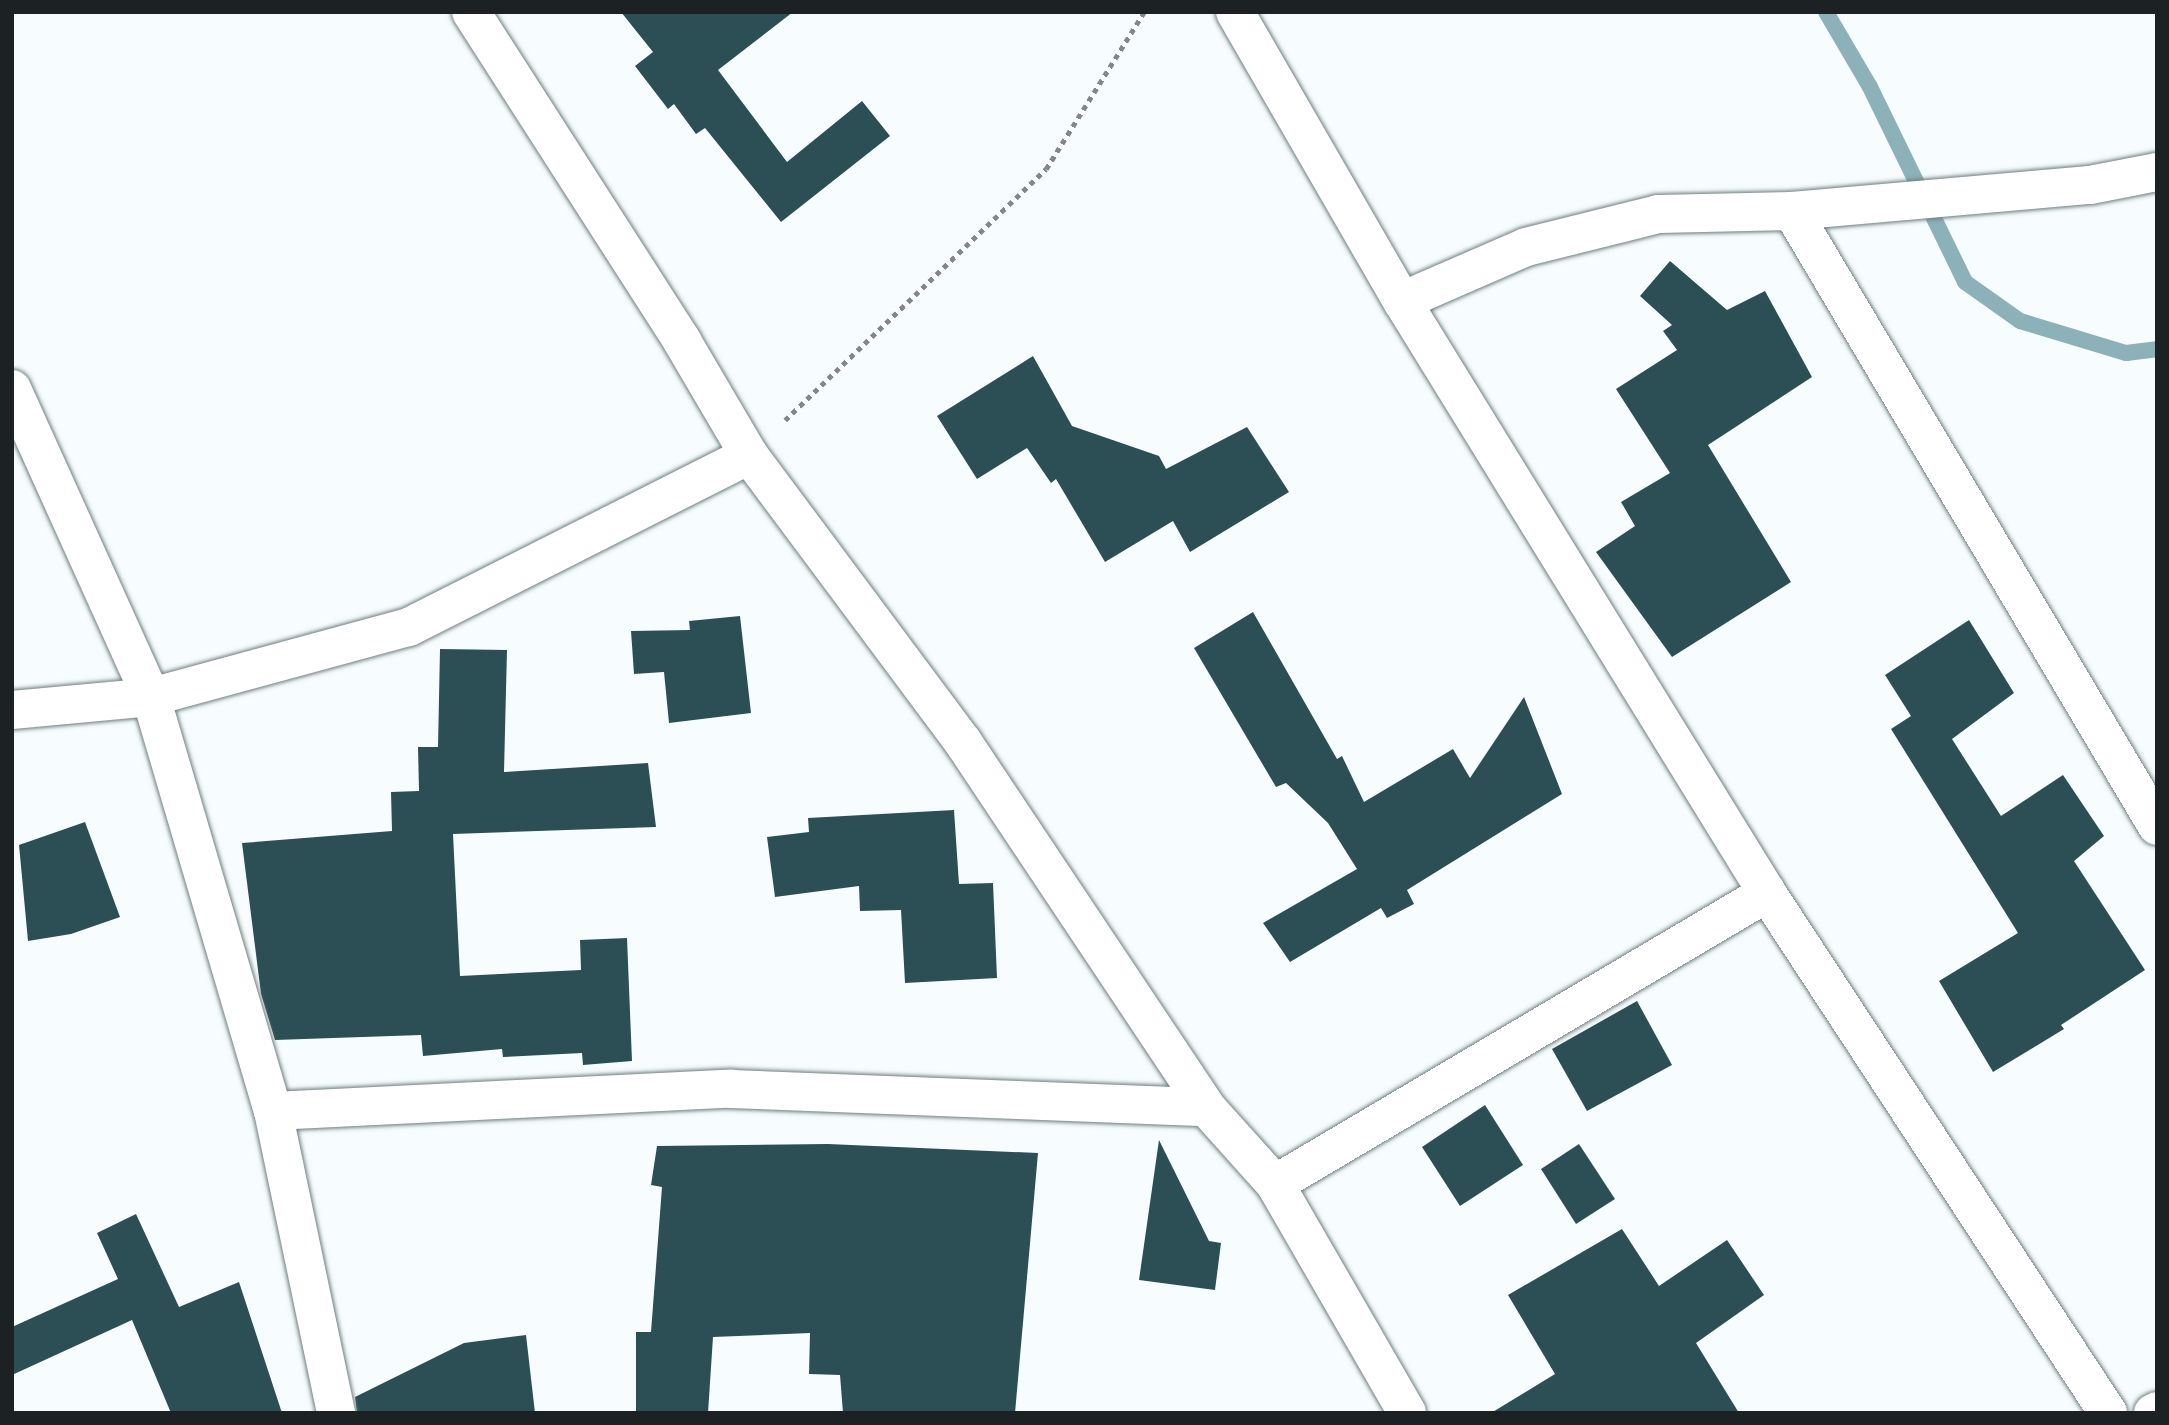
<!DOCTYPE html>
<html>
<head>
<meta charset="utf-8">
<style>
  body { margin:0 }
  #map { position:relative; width:2169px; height:1425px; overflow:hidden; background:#f7fdfe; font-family:"Archivo Narrow",sans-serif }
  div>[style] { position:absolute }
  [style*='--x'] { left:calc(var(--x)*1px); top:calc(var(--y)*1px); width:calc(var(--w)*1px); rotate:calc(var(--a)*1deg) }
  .stream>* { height:16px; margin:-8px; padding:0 8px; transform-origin:8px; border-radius:8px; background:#8cb1b9 }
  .building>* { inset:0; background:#2c4f56 }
  .path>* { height:4.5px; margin-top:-2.25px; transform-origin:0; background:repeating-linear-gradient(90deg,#828889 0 5px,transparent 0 10px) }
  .roads { filter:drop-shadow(0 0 2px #6f7d7f) drop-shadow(0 0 2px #6f7d7f) }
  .minor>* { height:38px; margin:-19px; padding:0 19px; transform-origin:19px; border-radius:19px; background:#fff }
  span { translate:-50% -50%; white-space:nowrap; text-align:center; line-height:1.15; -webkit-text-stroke:7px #fff; paint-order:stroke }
  .frame { position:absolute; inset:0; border:14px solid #1c2223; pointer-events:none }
</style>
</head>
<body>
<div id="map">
  <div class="stream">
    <i style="--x:1826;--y:12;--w:87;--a:59.6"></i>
    <i style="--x:1870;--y:87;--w:217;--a:64"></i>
    <i style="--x:1965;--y:282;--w:67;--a:35.3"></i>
    <i style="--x:2020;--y:321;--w:111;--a:16.8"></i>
    <i style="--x:2126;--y:353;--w:31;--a:-7"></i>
  </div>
  <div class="building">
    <i style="clip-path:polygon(621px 12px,793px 12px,718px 70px,787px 162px,862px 101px,890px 136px,781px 222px,705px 128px,696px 134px,674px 104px,668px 109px,635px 66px,653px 52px)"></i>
    <i style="clip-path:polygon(1670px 261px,1727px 310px,1765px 291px,1812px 377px,1708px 445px,1791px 582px,1672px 657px,1596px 552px,1635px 526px,1621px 502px,1670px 473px,1616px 389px,1677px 350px,1663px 331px,1672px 325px,1640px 296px)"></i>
    <i style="clip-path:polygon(1033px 356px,1072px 426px,1159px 456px,1166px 469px,1247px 427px,1289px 492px,1190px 552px,1173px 521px,1105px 562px,1056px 479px,1051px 483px,1027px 448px,977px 479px,937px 416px)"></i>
    <i style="clip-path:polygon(1253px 612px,1337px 759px,1342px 756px,1364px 802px,1453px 749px,1470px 778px,1524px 697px,1562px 794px,1407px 890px,1414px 904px,1387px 918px,1381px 908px,1290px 962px,1263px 923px,1357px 869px,1328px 823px,1286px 783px,1276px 787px,1194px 648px)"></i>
    <i style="clip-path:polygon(740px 616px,751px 713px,669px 723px,664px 672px,634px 674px,631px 631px,690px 630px,689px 621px)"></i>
    <i style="clip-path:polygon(1969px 620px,2014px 693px,1952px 739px,2001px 816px,2063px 775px,2104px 836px,2074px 861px,2145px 970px,2061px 1025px,2064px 1029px,1993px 1072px,1939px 981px,2018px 933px,1891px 729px,1911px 716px,1885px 675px)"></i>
    <i style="clip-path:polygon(440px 649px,507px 650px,504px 772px,648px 763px,656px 827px,453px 834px,460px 976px,581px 970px,580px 940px,627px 938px,632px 1061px,583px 1065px,582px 1053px,503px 1057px,502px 1049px,423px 1056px,421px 1035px,275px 1040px,261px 994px,242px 843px,392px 831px,391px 792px,419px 791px,418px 747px,438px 747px)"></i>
    <i style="clip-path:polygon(954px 810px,959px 884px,993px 883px,997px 978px,905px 983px,901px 910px,860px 911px,859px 886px,775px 897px,767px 837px,809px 832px,808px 818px)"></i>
    <i style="clip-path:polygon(85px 822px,120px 917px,71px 934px,28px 941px,19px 845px)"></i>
    <i style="clip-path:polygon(1637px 1001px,1672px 1065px,1587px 1111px,1552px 1049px)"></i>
    <i style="clip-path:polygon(1485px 1105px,1523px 1165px,1460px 1206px,1422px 1147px)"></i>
    <i style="clip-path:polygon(1159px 1140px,1209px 1241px,1221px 1243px,1215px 1290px,1139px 1280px)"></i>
    <i style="clip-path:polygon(828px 1144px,1038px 1153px,1015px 1413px,843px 1413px,840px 1375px,809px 1374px,810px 1333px,713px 1337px,708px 1413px,636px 1413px,636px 1332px,651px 1332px,662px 1187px,651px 1185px,657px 1146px)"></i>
    <i style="clip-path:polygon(1579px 1144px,1615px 1199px,1576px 1224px,1541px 1169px)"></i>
    <i style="clip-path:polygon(136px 1214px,179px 1307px,239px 1282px,282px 1413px,171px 1413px,132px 1320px,12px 1375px,12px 1327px,118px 1279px,97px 1233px)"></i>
    <i style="clip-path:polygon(1622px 1229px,1659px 1286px,1727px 1240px,1764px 1295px,1696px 1343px,1739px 1413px,1491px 1413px,1555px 1374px,1508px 1295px)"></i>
    <i style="clip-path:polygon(526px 1335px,535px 1413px,357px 1413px,355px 1397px,464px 1343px)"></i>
  </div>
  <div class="path">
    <i style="--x:785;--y:420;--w:362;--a:-43.9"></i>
    <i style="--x:1046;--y:169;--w:185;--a:-58"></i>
  </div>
  <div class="roads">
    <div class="minor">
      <i style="--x:471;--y:12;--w:391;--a:57.3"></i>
      <i style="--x:682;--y:341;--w:132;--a:59.6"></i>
      <i style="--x:749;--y:455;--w:358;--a:53.3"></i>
      <i style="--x:963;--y:742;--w:438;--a:56.3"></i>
      <i style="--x:1206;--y:1107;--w:103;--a:48.1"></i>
      <i style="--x:1275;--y:1184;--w:264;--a:60"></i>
      <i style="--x:1235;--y:12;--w:334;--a:60"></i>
      <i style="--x:1402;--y:301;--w:695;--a:58.34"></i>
      <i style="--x:1767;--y:893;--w:622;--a:56.74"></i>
      <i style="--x:1792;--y:211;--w:715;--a:59.31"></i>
      <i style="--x:1402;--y:301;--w:135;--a:-23.5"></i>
      <i style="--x:1526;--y:247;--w:136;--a:-14"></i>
      <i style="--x:1658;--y:214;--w:134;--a:-1.3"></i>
      <i style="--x:1792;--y:211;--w:299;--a:-5"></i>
      <i style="--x:2090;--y:185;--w:68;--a:-11"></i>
      <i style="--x:12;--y:389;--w:338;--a:65.7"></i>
      <i style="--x:151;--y:697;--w:432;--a:73.6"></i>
      <i style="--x:273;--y:1111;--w:309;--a:78.2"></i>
      <i style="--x:12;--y:710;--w:140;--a:-5.3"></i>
      <i style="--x:151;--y:697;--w:267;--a:-15.2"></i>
      <i style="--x:409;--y:627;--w:381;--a:-26.8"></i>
      <i style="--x:273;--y:1111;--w:459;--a:-2.8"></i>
      <i style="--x:731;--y:1089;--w:475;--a:2.2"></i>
      <i style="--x:1275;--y:1184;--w:572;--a:-30.6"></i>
      <i style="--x:2153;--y:1413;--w:4;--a:-27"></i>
    </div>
  </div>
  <div class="frame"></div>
</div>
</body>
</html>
